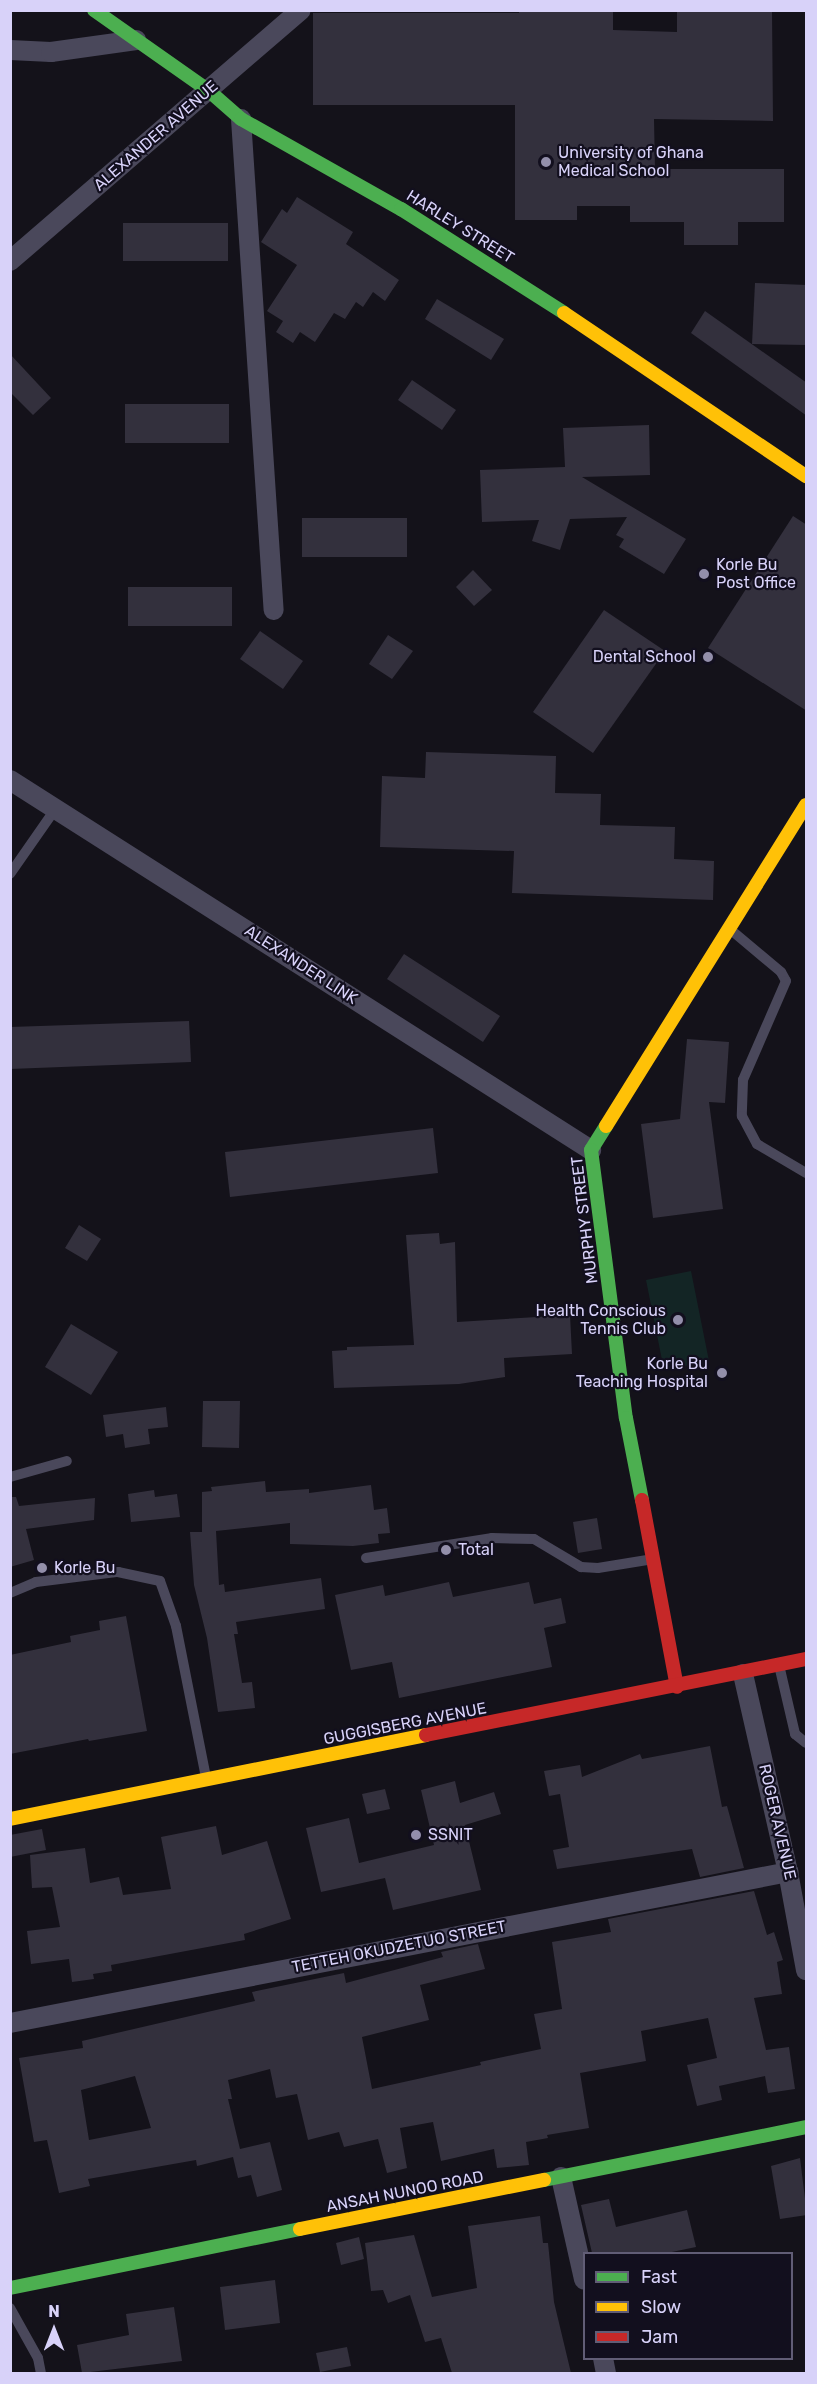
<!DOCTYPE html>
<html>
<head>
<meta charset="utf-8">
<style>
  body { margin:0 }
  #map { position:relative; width:817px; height:2384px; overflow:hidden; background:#14121a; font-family:Rubik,sans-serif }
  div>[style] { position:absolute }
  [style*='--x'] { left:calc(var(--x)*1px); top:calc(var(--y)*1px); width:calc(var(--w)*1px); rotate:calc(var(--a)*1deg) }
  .green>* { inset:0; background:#132525 }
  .building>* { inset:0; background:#33303d }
  .lane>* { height:10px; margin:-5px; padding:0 5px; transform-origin:5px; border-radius:5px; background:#4a485b }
  .street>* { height:20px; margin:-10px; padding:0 10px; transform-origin:10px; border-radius:10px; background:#4a485b }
  .fast>* { height:14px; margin:-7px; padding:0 7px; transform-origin:7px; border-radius:7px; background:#4caf50 }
  .slow>* { height:14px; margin:-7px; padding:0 7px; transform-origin:7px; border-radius:7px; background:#ffc107 }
  .jam>* { height:14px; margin:-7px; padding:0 7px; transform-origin:7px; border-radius:7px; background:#c62828 }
  .dots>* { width:16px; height:16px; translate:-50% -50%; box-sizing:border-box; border:3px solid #120f1e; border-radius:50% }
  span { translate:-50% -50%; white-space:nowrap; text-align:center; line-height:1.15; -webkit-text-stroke:4.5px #120f1e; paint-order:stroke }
  .street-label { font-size:16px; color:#d8d2f9 }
  .poi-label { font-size:16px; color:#d8d2f9 }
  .left { translate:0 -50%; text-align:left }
  .right { translate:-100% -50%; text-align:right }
  .frame { position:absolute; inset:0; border:12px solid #d8d2f9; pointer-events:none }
  .legend { position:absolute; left:583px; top:2252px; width:210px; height:108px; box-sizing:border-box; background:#120f1e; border:2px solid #615d76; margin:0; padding:8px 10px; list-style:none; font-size:18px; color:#d8d2f9 }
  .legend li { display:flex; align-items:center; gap:12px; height:30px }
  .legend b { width:30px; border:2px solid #615d76 }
  .north { position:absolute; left:24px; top:2300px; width:60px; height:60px; -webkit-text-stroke:4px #120f1e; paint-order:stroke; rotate:0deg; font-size:16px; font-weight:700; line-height:24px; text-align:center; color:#d8d2f9 }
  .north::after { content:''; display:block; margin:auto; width:21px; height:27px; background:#d8d2f9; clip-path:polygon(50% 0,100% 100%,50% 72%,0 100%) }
</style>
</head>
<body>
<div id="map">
  <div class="green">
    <i style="clip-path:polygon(691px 1271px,709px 1361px,664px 1370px,646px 1280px)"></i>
  </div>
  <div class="building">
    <i style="clip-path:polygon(519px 10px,613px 10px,613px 30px,677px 32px,677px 10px,772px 10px,773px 121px,654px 119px,655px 169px,784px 169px,784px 222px,738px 222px,738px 245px,684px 245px,684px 222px,630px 222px,630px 206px,577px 206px,577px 220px,515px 220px,515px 105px,313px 105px,313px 13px,519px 13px)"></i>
    <i style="clip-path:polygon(297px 197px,353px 232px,346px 244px,399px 280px,385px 301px,373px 292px,363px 307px,356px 302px,345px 319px,334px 313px,315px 342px,300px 332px,293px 343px,276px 332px,283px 321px,267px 311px,297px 265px,261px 242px,282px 209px,287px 213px)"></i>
    <i style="clip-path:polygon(123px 223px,228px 223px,228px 261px,123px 261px)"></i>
    <i style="clip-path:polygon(755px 283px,807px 285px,807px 345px,752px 344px)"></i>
    <i style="clip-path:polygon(437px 299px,504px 339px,491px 360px,425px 319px)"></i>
    <i style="clip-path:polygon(705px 311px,807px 383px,807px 416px,691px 333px)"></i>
    <i style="clip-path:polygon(10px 354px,51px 398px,33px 415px,10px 392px)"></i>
    <i style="clip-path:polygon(412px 380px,456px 410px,442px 430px,398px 400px)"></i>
    <i style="clip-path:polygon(125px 404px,229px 404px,229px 443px,125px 443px)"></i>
    <i style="clip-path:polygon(649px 425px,650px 475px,582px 477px,686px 539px,664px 574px,619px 547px,624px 539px,616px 535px,627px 517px,570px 519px,560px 550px,532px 541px,539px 520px,482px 522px,480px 470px,565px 467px,563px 428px)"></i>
    <i style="clip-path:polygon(793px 516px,807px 525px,807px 711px,708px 648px)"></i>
    <i style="clip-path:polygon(302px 518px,407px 518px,407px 557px,302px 557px)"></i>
    <i style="clip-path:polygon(473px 570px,492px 590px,474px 606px,456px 587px)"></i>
    <i style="clip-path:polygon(128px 587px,232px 587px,232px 626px,128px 626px)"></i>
    <i style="clip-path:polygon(604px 610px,665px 651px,593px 753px,533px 712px)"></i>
    <i style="clip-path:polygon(260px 631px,303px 661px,283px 689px,240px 659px)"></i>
    <i style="clip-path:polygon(388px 635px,413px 651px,392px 679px,369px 664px)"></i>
    <i style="clip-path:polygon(426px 752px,556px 756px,555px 793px,601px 794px,600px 825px,675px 827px,674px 859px,714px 861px,713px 900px,512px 893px,514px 851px,380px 847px,382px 776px,425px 778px)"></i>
    <i style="clip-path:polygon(404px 954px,500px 1016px,483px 1042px,387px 979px)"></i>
    <i style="clip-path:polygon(189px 1021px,191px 1062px,10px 1069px,10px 1027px)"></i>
    <i style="clip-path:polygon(687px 1039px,729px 1042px,725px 1103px,709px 1102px,723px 1209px,653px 1218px,641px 1124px,680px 1119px)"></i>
    <i style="clip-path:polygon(433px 1128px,438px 1173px,230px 1197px,225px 1152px)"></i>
    <i style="clip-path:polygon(79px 1225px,101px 1239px,87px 1261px,65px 1248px)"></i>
    <i style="clip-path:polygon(439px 1233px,440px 1244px,455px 1242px,457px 1322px,570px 1315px,572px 1354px,504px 1358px,505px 1377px,459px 1384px,334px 1388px,332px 1351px,347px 1350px,347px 1347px,414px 1345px,406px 1235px)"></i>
    <i style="clip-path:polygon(71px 1324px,118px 1352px,91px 1395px,45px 1367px)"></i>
    <i style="clip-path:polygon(203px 1401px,240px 1401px,239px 1448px,202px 1447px)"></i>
    <i style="clip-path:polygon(166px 1407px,168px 1427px,148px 1429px,150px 1444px,125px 1448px,123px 1434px,106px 1437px,103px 1415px)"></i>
    <i style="clip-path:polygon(265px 1481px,266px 1492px,309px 1489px,309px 1493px,371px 1485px,374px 1510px,387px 1508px,390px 1533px,378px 1534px,379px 1543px,353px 1546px,290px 1544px,290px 1523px,216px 1531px,219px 1585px,224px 1584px,225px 1592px,321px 1578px,325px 1609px,236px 1622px,238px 1634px,234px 1634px,242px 1683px,252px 1682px,255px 1708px,218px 1712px,207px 1638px,194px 1585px,190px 1532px,202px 1532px,202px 1492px,212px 1491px,211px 1487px)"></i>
    <i style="clip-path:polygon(154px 1490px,155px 1497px,177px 1494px,180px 1517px,131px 1522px,128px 1494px)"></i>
    <i style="clip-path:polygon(10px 1497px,16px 1497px,19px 1506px,95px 1498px,94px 1520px,26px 1529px,34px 1560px,10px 1567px)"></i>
    <i style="clip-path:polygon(597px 1518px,602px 1549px,578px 1553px,573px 1522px)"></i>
    <i style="clip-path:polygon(449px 1582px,453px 1597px,529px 1582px,534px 1604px,561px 1598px,566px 1623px,544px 1628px,552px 1667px,399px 1698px,392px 1662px,351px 1670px,335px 1595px,383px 1585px,385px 1596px)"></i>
    <i style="clip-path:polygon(126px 1616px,147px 1731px,89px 1741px,88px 1739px,10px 1754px,10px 1655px,71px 1642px,70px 1636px,100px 1630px,99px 1621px)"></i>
    <i style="clip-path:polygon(710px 1746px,722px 1807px,727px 1806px,744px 1868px,700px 1877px,692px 1849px,557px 1869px,553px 1850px,569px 1847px,560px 1794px,549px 1796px,544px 1771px,580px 1765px,582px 1777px,640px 1754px,642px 1759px)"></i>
    <i style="clip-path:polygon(455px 1781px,460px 1803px,494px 1792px,501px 1814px,465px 1825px,481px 1890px,393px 1910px,385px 1878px,321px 1892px,306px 1828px,349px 1818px,359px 1863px,434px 1845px,421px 1790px)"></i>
    <i style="clip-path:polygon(385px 1789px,390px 1809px,367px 1814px,362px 1794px)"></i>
    <i style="clip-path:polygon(216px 1826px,222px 1855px,267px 1841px,291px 1919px,244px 1934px,245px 1940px,111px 1965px,112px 1971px,93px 1974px,94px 1979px,72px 1982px,69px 1959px,31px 1964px,27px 1931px,60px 1927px,52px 1887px,32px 1888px,30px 1855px,85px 1848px,90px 1883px,119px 1877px,123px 1895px,171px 1889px,161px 1837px)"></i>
    <i style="clip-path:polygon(42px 1829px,46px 1850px,10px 1857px,10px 1835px)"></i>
    <i style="clip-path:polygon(evenodd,754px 1891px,767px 1935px,774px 1932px,783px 1960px,777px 1962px,782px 1994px,754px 1998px,766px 2050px,789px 2047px,795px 2089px,768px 2093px,765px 2076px,719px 2086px,722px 2100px,697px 2106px,687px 2065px,717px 2058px,708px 2018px,641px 2031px,646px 2061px,580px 2073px,589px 2128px,547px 2135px,548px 2138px,526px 2142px,529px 2165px,497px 2168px,494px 2149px,441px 2161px,433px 2122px,400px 2128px,407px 2168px,387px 2173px,378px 2139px,344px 2147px,339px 2132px,308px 2140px,297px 2094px,276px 2098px,270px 2069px,228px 2080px,232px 2099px,228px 2099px,240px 2149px,270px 2142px,282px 2190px,257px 2197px,251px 2175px,238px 2178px,233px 2157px,197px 2166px,196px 2160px,88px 2179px,90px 2186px,59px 2193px,47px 2140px,34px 2142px,19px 2058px,83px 2048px,82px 2041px,255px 2001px,252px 1992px,344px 1973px,346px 1983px,443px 1957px,441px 1952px,478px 1944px,485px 1969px,420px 1985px,429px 2020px,362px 2037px,372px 2089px,481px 2065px,480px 2062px,541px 2049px,534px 2014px,562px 2009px,552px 1942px,611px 1932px,608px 1919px,754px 1891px,135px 2076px,151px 2128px,89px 2140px,81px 2090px,135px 2076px)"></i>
    <i style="clip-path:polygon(800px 2158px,807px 2215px,780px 2219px,771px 2166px)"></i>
    <i style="clip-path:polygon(609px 2199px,616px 2227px,687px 2210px,696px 2247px,667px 2253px,592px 2253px,581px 2205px)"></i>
    <i style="clip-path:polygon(540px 2216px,543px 2243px,548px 2243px,554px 2302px,571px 2373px,452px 2373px,441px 2338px,425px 2342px,410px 2295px,388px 2303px,383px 2290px,371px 2291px,365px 2243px,414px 2235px,432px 2297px,477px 2288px,468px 2226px)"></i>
    <i style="clip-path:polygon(359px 2237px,364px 2259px,341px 2265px,336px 2243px)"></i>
    <i style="clip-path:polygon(275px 2280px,280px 2323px,225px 2330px,220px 2287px)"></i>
    <i style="clip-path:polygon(174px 2307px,182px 2361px,82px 2373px,77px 2345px,129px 2335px,126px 2314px)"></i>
    <i style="clip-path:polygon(347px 2347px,351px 2366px,320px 2372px,316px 2353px)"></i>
  </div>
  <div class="lane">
    <i style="--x:10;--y:874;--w:80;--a:-55.1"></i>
    <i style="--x:731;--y:930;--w:65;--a:40"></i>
    <i style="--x:781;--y:972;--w:10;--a:61"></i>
    <i style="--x:786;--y:981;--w:108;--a:113.5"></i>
    <i style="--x:743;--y:1080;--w:36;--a:92"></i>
    <i style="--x:742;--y:1116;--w:32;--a:62"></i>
    <i style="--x:757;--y:1144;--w:57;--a:30.6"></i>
    <i style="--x:10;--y:1477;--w:59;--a:-15.7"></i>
    <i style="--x:366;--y:1558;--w:128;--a:-9"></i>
    <i style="--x:492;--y:1538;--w:42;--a:1.4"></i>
    <i style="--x:534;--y:1539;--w:55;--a:30.8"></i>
    <i style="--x:581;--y:1567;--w:17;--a:3"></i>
    <i style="--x:598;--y:1568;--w:56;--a:-9.3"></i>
    <i style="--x:10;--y:1593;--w:28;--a:-23"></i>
    <i style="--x:36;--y:1582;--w:83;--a:-7"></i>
    <i style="--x:118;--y:1572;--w:43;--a:12.1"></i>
    <i style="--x:160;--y:1581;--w:48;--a:70.4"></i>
    <i style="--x:176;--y:1626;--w:155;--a:78.8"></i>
    <i style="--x:779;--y:1665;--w:71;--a:76.9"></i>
    <i style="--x:795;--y:1734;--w:14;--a:39"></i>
    <i style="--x:10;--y:2308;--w:57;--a:60.8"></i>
    <i style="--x:38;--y:2358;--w:16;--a:79"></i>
  </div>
  <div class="street">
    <i style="--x:10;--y:50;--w:41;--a:2.8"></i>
    <i style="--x:51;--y:52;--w:86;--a:-8"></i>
    <i style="--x:241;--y:119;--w:492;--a:86.2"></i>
    <i style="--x:10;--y:261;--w:384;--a:-40.8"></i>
    <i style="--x:10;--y:780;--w:689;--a:32.49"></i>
    <i style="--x:743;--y:1674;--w:203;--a:77.2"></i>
    <i style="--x:788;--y:1872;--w:100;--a:79.6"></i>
    <i style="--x:10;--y:2023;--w:793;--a:-10.98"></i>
    <i style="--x:561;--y:2177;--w:105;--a:77.3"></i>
    <i style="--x:603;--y:2358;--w:16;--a:79"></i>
  </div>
  <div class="fast">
    <i style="--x:94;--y:10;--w:139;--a:35.1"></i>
    <i style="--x:208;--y:90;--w:44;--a:41.3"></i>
    <i style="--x:241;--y:119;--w:184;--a:29.4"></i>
    <i style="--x:401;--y:209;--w:193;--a:32.5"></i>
    <i style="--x:606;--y:1126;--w:28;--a:122"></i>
    <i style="--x:591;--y:1150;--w:270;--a:82.6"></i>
    <i style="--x:626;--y:1418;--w:84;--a:79"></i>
    <i style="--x:544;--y:2180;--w:267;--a:-11.4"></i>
    <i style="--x:10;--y:2288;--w:296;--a:-11.5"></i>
  </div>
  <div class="slow">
    <i style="--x:564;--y:313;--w:292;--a:34"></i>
    <i style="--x:606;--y:1126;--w:378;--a:-58.1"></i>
    <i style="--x:10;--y:1819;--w:424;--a:-11.4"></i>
    <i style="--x:300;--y:2229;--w:249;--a:-11.4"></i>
  </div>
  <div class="jam">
    <i style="--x:642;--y:1500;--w:190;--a:79.4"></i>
    <i style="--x:426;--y:1735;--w:388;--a:-11.3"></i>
  </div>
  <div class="dots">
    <i style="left:546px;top:162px;background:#938fab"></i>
    <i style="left:704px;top:574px;background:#938fab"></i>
    <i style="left:708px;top:657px;background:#938fab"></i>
    <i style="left:678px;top:1320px;background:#938fab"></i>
    <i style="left:722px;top:1373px;background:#938fab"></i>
    <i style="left:446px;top:1550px;background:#938fab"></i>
    <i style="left:42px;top:1568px;background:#938fab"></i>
    <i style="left:416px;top:1835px;background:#938fab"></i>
  </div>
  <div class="street-label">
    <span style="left:156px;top:136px;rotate:-41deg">ALEXANDER AVENUE</span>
    <span style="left:460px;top:227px;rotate:32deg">HARLEY STREET</span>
    <span style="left:301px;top:965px;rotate:33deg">ALEXANDER LINK</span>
    <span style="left:585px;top:1220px;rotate:-97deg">MURPHY STREET</span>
    <span style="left:405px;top:1724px;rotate:-11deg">GUGGISBERG AVENUE</span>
    <span style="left:777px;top:1822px;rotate:77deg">ROGER AVENUE</span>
    <span style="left:399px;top:1947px;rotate:-11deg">TETTEH OKUDZETUO STREET</span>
    <span style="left:405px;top:2192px;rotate:-11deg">ANSAH NUNOO ROAD</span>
  </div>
  <div class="poi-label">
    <span class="left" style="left:558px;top:162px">University of Ghana<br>Medical School</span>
    <span class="left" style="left:716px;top:574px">Korle Bu<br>Post Office</span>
    <span class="right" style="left:696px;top:657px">Dental School</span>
    <span class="right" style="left:666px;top:1320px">Health Conscious<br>Tennis Club</span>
    <span class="right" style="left:708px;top:1373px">Korle Bu<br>Teaching Hospital</span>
    <span class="left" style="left:458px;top:1550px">Total</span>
    <span class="left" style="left:54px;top:1568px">Korle Bu</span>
    <span class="left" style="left:428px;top:1835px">SSNIT</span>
  </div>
  <div class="frame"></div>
  <ul class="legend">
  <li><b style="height:8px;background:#4caf50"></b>Fast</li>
  <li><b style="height:8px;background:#ffc107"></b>Slow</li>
  <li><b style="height:8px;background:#c62828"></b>Jam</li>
  </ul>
  <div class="north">N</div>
</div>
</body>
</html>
